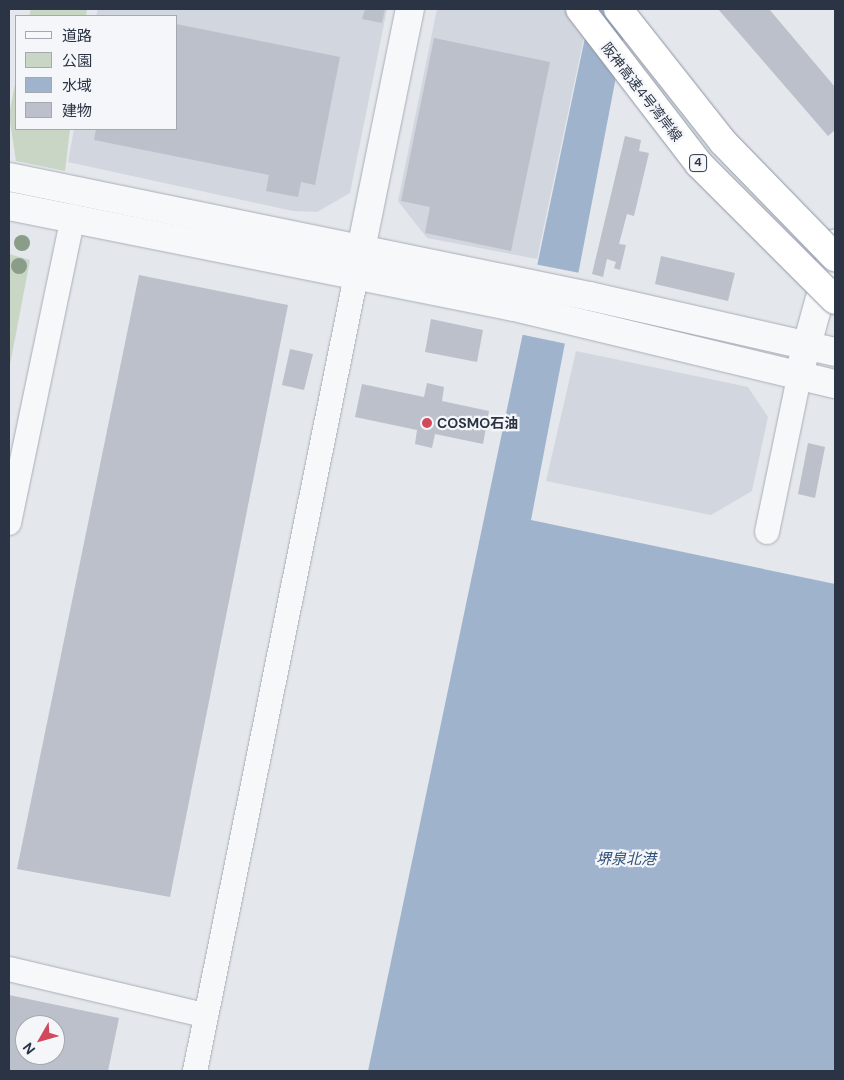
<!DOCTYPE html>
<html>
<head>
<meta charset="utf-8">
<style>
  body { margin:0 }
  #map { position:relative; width:844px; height:1080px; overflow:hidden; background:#e4e7ec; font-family:"DM Sans","Noto Sans JP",sans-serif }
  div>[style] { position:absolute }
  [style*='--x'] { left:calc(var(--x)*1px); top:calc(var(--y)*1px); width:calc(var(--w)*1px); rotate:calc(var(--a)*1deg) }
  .built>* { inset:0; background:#d2d6de }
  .green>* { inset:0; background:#c9d6c5 }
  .water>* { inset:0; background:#9fb4cc }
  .pier>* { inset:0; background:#e4e7ec }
  .building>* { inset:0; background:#bbc0ca }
  .roads { filter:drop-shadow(0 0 1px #a9aeb7) drop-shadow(0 0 1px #a9aeb7) }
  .minor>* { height:24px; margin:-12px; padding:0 12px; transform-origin:12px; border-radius:12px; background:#f7f8fa }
  .tertiary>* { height:28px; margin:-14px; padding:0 14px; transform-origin:14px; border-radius:14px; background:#f7f8fa }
  .bridges { filter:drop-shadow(0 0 1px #8b94a3) drop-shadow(0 0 1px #8b94a3) }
  .motorway-bridge>* { height:28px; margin:-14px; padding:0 14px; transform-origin:14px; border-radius:14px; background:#fff }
  .trees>* { width:16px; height:16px; margin:-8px; border-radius:50%; background:#899d89 }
  .dots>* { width:14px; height:14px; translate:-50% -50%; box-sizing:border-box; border:2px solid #f4f6f9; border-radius:50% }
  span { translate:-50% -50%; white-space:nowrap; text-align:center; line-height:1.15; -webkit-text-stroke:4.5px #f4f6f9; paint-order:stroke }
  .shield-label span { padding:1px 4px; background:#f4f6f9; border:1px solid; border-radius:4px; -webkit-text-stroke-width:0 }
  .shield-label { font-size:12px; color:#2b3445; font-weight:700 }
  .street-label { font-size:14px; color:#2b3445 }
  .poi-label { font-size:14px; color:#2b3445; font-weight:700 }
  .left { translate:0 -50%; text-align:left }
  .water-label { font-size:15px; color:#34527a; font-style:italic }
  .frame { position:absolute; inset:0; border:10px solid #2b3445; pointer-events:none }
  .legend { position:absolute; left:15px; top:15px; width:162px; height:115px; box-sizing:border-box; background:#f4f6f9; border:1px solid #a4a8b1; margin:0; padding:6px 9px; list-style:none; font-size:15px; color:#2b3445 }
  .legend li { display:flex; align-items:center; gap:10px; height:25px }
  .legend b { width:25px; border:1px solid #a4a8b1 }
  .north { position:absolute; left:15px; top:1015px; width:50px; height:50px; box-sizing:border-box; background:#f4f6f9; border:1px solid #a4a8b1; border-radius:50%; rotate:232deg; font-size:14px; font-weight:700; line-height:20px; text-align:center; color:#2b3445 }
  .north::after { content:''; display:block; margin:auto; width:18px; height:22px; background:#d1495b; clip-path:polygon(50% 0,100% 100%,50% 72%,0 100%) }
</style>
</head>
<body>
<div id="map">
  <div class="built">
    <i style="clip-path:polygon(98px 9px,387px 9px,350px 193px,317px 212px,293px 211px,68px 162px,74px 129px,176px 129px,176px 16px,96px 16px)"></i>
    <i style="clip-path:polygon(437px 9px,590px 9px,537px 259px,427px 238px,398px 201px)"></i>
    <i style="clip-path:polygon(576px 351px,748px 387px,768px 417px,752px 491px,711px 515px,546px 481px)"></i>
  </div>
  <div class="green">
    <i style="clip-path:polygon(31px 9px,87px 9px,86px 16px,29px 16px)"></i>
    <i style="clip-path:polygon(16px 79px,16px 129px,70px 129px,65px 171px,16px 161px,9px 115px)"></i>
    <i style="clip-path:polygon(9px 254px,30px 260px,9px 370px)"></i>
  </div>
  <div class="water">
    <i style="clip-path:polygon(591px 9px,629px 9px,531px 520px,835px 584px,835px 1071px,368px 1071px)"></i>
  </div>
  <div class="pier">
    <i style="clip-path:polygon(534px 264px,580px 273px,567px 344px,519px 334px)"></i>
  </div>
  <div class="building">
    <i style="clip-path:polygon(365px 9px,385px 9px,382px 23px,362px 19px)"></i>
    <i style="clip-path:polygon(718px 9px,769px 9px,835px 87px,835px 130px,828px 136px)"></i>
    <i style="clip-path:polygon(176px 24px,340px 57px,315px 185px,301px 182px,298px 197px,266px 191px,269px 175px,94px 140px,96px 129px,176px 129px)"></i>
    <i style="clip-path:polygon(434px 38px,550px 62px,511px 251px,425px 233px,430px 207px,401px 201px)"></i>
    <i style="clip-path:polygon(625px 136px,641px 140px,639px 151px,649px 153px,634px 216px,627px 214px,619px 244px,626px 245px,620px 270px,614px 268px,616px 262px,607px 259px,603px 277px,592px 274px)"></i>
    <i style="clip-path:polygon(661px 256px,735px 273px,728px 301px,655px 284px)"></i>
    <i style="clip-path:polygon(139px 275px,288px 305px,170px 897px,17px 869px)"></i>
    <i style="clip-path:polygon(431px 319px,483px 330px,477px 362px,425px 352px)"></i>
    <i style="clip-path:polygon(290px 349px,313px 354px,304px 390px,282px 385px)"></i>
    <i style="clip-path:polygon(427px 383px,444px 387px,442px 401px,489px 411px,483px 444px,435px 434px,432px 448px,415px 444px,417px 430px,355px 417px,362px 384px,424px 397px)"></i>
    <i style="clip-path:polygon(808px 443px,825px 447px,815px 498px,798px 494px)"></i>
    <i style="clip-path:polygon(evenodd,9px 995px,119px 1018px,108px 1071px,9px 1071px,9px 995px,25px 1025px,55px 1025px,55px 1055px,25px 1055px,25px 1025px)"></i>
  </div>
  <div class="roads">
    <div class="minor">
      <i style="--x:9;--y:523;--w:313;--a:-78.2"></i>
      <i style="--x:767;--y:532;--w:163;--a:-78.3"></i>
      <i style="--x:9;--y:969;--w:199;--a:13.3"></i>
      <i style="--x:195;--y:1071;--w:811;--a:-78.55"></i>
    </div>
    <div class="tertiary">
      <i style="--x:9;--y:177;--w:592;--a:11.59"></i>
      <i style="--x:589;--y:296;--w:252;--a:12.8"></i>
      <i style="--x:9;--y:206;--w:515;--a:11.31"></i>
      <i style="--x:514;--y:307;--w:330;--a:13.5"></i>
      <i style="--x:357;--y:269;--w:265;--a:-78.5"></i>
      <i style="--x:802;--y:363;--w:124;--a:-74.6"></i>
    </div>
  </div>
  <div class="bridges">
    <div class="motorway-bridge">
      <i style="--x:580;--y:9;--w:195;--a:52.5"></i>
      <i style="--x:699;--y:164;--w:192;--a:45"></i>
      <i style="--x:618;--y:9;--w:169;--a:51.7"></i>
      <i style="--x:723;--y:142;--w:161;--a:45.8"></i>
    </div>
  </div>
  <div class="trees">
    <i style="left:22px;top:243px"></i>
    <i style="left:19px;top:266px"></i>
  </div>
  <div class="dots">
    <i style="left:427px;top:423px;background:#d1495b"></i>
  </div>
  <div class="shield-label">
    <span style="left:698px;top:163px">4</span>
  </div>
  <div class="street-label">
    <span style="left:642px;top:92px;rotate:52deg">阪神高速4号湾岸線</span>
  </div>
  <div class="poi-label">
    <span class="left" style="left:437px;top:423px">COSMO石油</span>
  </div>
  <div class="water-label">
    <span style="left:626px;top:860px">堺泉北港</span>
  </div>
  <div class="frame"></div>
  <ul class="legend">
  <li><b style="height:6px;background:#f7f8fa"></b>道路</li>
  <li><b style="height:14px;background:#c9d6c5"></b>公園</li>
  <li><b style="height:14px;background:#9fb4cc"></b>水域</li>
  <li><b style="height:14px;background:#bbc0ca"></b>建物</li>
  </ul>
  <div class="north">N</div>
</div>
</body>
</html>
